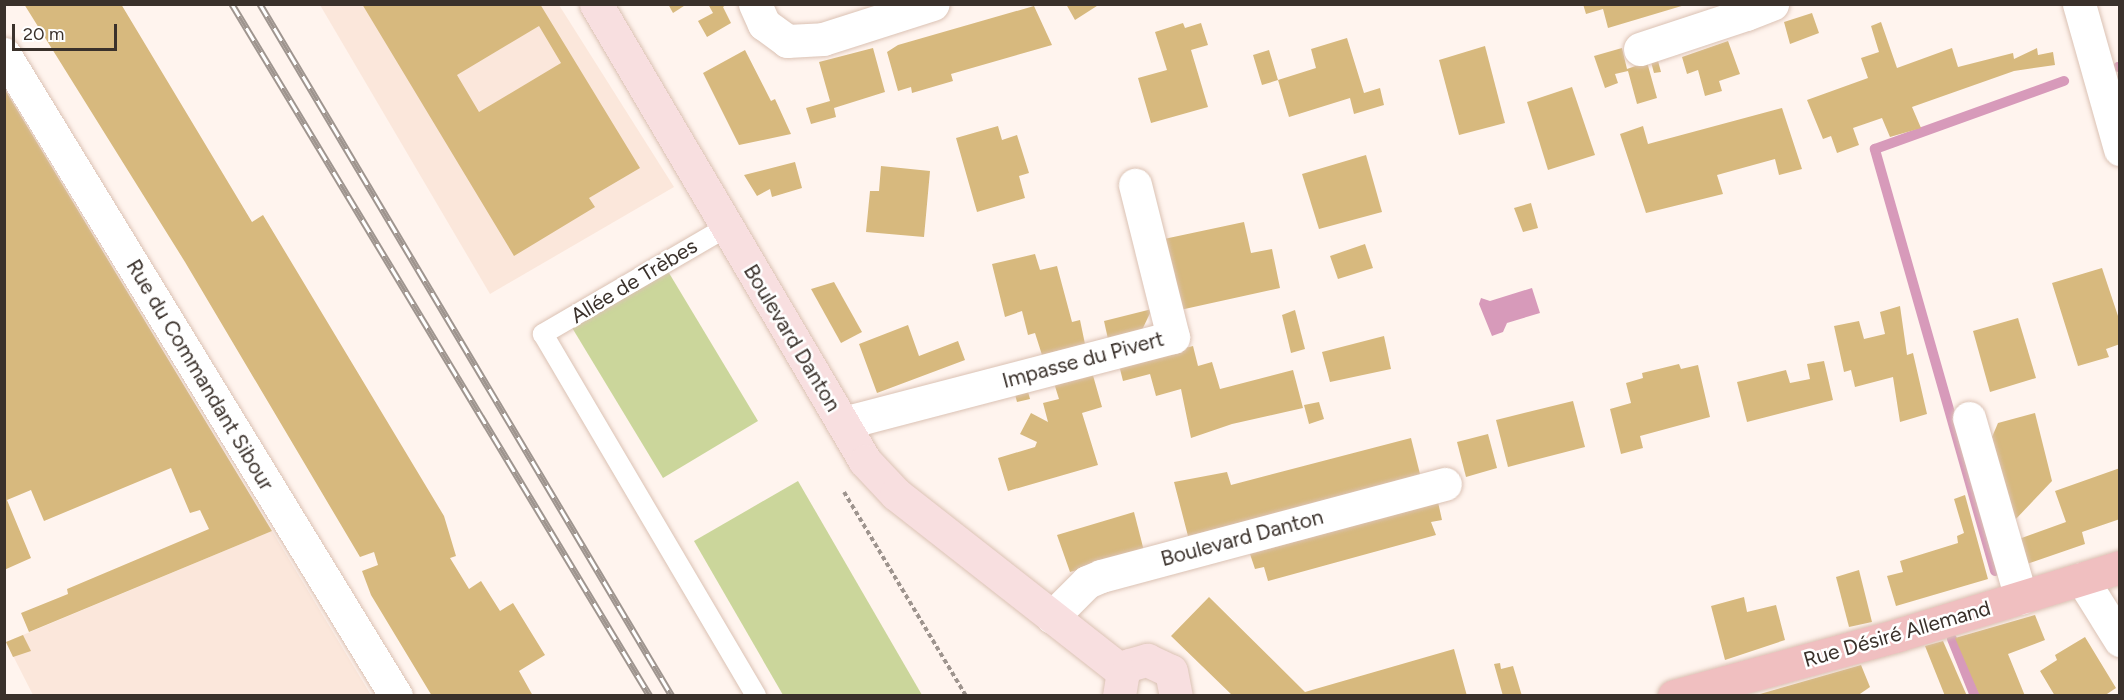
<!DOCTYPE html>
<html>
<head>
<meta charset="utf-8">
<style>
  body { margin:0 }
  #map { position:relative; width:2124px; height:700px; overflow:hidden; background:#fff4ee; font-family:Figtree,sans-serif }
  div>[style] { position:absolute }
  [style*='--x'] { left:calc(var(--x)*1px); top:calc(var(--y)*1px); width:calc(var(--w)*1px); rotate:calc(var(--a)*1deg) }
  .built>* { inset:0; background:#fbe7db }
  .green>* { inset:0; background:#cbd69b }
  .water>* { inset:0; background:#d79aba }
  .stream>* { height:10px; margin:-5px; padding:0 5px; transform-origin:5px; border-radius:5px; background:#d79aba }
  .building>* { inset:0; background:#d7b97e }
  .path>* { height:4px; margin-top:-2px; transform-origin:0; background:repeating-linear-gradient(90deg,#9e948e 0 4.5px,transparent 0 7.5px) }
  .roads { filter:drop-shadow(0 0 2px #dbc2b4) drop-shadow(0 0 2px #dbc2b4) }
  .lane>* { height:20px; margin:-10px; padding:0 10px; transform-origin:10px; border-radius:10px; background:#fff }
  .street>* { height:33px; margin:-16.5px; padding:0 16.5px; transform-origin:16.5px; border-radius:16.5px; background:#fff }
  .secondary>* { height:33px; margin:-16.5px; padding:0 16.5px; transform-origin:16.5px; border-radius:16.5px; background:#f8dfe0 }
  .primary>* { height:33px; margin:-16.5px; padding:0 16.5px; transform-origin:16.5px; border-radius:16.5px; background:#f0bfc0 }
  .rail>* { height:7px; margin-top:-3.5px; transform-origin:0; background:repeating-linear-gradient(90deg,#fff 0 14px,#9f958f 0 28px); box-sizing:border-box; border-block:2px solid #9f958f }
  span { translate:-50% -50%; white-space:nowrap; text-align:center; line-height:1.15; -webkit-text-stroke:5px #fff; paint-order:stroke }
  .street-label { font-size:21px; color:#3a312b }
  .frame { position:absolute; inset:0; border:6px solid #3a312b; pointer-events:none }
  .scale { position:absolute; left:12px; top:24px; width:105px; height:27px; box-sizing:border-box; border:3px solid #3a312b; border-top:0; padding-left:8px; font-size:18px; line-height:21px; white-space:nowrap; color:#3a312b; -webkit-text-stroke:4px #fff; paint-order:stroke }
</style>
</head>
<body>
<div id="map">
  <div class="built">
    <i style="clip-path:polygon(320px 5px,559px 5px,674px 187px,490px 294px)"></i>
    <i style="clip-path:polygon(272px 531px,371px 695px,33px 695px,6px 642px)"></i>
  </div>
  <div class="green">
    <i style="clip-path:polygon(666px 268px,758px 421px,663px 478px,571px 326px)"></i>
    <i style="clip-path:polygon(798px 481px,922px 695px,783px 695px,694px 541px)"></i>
  </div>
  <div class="water">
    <i style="clip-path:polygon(1532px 288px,1540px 313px,1507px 323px,1503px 332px,1492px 336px,1479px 304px,1481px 298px,1490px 301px)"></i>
  </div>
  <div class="stream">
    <i style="--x:2118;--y:67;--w:2;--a:0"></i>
    <i style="--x:1995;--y:571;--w:439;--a:-105.9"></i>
    <i style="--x:1875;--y:149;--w:201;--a:-19.8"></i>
    <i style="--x:1952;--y:639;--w:61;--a:68"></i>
  </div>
  <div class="building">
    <i style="clip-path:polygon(24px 4px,121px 4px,252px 222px,263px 215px,444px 516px,456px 556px,450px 558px,469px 589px,481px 581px,500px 611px,513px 603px,545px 655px,519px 671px,533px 696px,432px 696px,371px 595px,362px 571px,378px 565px,374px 552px,360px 557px,185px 262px)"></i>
    <i style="clip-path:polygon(evenodd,362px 4px,540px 4px,640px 168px,589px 198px,595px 207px,514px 256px,362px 4px,539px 26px,561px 63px,479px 112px,457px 75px,539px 26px)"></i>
    <i style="clip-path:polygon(668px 4px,687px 4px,673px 13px)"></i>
    <i style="clip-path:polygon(708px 4px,727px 4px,723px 7px,731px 23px,707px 37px,698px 21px,713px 13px)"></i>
    <i style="clip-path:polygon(1066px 4px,1100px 4px,1075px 20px)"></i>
    <i style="clip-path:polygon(1583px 4px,1685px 4px,1685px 5px,1608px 28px,1603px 9px,1586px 14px)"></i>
    <i style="clip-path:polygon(1034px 6px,1052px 45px,951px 74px,953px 81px,912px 93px,911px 87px,898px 91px,887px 52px,898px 45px)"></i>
    <i style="clip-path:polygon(1812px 13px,1819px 33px,1790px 44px,1784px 22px)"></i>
    <i style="clip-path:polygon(1881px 22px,1897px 68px,1952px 48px,1958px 67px,2013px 53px,2014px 59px,2037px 48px,2038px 55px,2053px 52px,2055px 65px,2014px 71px,1912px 107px,1921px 128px,1890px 137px,1882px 118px,1853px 128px,1859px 145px,1837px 153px,1831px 136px,1823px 139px,1807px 100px,1868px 78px,1861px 58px,1879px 52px,1871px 26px)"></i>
    <i style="clip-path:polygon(1183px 23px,1185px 28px,1201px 23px,1208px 45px,1191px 50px,1208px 107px,1151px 123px,1138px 78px,1167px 70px,1155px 32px)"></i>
    <i style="clip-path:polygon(1347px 38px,1364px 93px,1380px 88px,1384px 105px,1354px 114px,1350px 98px,1289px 117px,1278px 80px,1262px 85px,1253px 55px,1269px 50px,1278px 80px,1316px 68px,1311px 49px)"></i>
    <i style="clip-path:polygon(1728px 41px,1740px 74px,1719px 81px,1722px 91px,1705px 96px,1698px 70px,1687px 74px,1682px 57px)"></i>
    <i style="clip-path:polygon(1485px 46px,1505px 123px,1459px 135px,1439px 60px)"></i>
    <i style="clip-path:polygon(873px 48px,885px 92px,834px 108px,836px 117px,811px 124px,806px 108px,830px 101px,819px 62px)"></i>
    <i style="clip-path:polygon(1622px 48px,1627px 69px,1647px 62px,1657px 98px,1637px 104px,1628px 71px,1615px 74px,1618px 83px,1605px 88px,1594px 56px)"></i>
    <i style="clip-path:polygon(745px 50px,771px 101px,775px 99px,791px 134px,739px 145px,703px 73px)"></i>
    <i style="clip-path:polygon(1658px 61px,1661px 72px,1654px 73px,1651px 62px)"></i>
    <i style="clip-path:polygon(1572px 87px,1595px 155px,1548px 170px,1527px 102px)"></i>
    <i style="clip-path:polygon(4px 88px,272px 531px,29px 632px,21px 613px,68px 594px,67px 589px,209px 529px,200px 510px,190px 513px,171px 468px,44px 521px,31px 490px,7px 500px,31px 558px,4px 570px)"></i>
    <i style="clip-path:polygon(1782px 108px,1802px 169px,1779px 175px,1775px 159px,1717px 175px,1723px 194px,1646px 213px,1620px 134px,1643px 126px,1648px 144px)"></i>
    <i style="clip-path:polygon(998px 126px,1002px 140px,1017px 135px,1029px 173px,1019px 176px,1025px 198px,977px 212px,956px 138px)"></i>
    <i style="clip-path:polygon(1366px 155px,1382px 212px,1319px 229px,1302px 174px)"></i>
    <i style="clip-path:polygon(795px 162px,802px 188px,772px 197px,770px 189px,757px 196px,744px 175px)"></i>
    <i style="clip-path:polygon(881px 166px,930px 171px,924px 237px,866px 232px,870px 191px,879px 191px)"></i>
    <i style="clip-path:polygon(1531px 203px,1538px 228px,1523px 232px,1514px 208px)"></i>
    <i style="clip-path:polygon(1244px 222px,1251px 253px,1272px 249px,1280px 288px,1180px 310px,1164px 239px)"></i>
    <i style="clip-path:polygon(1365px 244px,1373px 268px,1338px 279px,1330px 256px)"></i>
    <i style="clip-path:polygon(1035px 254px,1040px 270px,1057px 266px,1072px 322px,1080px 320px,1085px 344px,1042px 355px,1035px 333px,1028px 335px,1022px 311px,1005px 317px,992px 264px)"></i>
    <i style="clip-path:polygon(2102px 268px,2120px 322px,2120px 344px,2106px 349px,2109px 357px,2078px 366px,2052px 283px)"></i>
    <i style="clip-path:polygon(834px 282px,862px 332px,841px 343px,811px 289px)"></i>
    <i style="clip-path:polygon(1900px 306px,1907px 355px,1913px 353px,1927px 414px,1900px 422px,1893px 377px,1855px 387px,1851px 370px,1844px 372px,1834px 326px,1859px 321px,1864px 339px,1885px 334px,1880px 312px)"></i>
    <i style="clip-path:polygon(1152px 309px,1142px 330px,1108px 339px,1104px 321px)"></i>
    <i style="clip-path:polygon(1295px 310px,1305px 349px,1291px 353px,1282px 315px)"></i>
    <i style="clip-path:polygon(2018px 318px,2036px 378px,1990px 392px,1973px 331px)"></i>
    <i style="clip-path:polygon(908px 325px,919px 356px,958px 341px,965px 360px,877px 393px,859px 344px)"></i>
    <i style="clip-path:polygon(1384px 336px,1391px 369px,1330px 382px,1322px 352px)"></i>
    <i style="clip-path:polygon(1193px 346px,1198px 366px,1212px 362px,1220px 389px,1293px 370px,1303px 408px,1232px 424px,1191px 438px,1181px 389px,1156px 396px,1150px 374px,1123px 381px,1119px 365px)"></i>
    <i style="clip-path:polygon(1824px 361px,1833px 400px,1747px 422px,1737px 382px,1786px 370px,1790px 383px,1810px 379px,1807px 364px)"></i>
    <i style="clip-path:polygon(1679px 364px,1681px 369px,1698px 365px,1710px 417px,1640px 436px,1643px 448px,1621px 454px,1610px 409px,1631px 403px,1626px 383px,1643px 378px,1642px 373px)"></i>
    <i style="clip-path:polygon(1092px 372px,1102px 407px,1082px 413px,1098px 465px,1008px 491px,998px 458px,1035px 447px,1037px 442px,1020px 434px,1031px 413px,1048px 422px,1043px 403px,1059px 399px,1054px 383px)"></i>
    <i style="clip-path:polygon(1027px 388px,1030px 399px,1017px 402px,1014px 391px)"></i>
    <i style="clip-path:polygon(1573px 401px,1585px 447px,1508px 467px,1496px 420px)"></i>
    <i style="clip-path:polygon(1319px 402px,1324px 419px,1309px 424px,1304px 405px)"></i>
    <i style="clip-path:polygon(2035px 413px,2052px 481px,2014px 521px,1989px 444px,1998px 423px)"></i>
    <i style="clip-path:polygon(1488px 434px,1497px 468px,1466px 477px,1457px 442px)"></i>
    <i style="clip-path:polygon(1411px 438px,1421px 478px,1188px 536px,1174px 482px,1227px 472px,1231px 485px)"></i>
    <i style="clip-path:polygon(2120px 468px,2120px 519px,2082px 532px,2085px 544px,2027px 564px,2019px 539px,2066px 522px,2055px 491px)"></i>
    <i style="clip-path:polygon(1965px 495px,1988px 579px,1896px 606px,1887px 576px,1903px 572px,1900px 561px,1958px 543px,1957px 536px,1964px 533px,1954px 499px)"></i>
    <i style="clip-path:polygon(1438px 502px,1442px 520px,1431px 522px,1436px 535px,1268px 581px,1264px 567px,1255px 569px,1250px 554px)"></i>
    <i style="clip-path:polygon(1134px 512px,1144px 551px,1070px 572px,1057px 535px)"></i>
    <i style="clip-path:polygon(1859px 570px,1872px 622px,1849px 627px,1836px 577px)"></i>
    <i style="clip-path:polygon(1209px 597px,1305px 692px,1454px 649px,1467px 696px,1233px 696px,1171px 636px)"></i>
    <i style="clip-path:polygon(1744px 597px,1747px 612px,1776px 605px,1785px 640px,1725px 660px,1711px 606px)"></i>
    <i style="clip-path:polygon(2035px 615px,2045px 640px,2008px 654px,2025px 696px,1980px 696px,1955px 638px)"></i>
    <i style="clip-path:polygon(23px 635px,31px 651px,13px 657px,6px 642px)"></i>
    <i style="clip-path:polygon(2085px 637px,2116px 688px,2104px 696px,2055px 696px,2040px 671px,2057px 660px,2055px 655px)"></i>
    <i style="clip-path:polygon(1943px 641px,1967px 696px,1945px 696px,1925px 646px)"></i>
    <i style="clip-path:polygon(1500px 663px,1501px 669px,1513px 666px,1522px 696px,1503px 696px,1494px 664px)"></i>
    <i style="clip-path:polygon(1861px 665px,1870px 687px,1857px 696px,1753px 696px)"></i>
  </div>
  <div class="path">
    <i style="--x:844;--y:492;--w:238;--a:59.1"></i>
  </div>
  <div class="roads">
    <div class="lane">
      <i style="--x:725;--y:228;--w:211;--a:149.8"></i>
      <i style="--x:543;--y:334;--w:420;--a:59.5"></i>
    </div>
    <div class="street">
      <i style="--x:755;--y:4;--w:22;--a:66"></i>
      <i style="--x:764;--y:24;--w:29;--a:36"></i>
      <i style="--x:787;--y:41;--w:36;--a:-3"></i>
      <i style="--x:823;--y:39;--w:115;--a:-17.7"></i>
      <i style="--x:1743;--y:4;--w:10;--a:73"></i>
      <i style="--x:1746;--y:14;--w:28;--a:-21"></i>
      <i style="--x:2079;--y:4;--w:151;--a:74.2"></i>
      <i style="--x:1640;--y:49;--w:112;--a:-18.3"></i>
      <i style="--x:4;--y:54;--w:752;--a:58.59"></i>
      <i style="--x:1969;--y:418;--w:187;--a:73.9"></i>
      <i style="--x:843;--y:423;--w:341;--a:-14.6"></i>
      <i style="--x:1173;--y:337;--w:157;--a:-104"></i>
      <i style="--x:2082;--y:579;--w:72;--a:58.1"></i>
      <i style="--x:1052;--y:617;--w:49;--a:-45"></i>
      <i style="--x:1087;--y:582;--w:15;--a:-23"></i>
      <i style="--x:1101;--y:576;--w:356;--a:-15"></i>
    </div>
    <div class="secondary">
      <i style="--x:596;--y:4;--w:530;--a:59.52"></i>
      <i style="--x:865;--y:461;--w:45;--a:46.8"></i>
      <i style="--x:896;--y:494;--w:288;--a:38.1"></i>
      <i style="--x:1119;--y:696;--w:24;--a:-81"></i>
      <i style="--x:1123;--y:672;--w:9;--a:-49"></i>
      <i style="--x:1129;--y:665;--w:19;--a:-16"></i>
      <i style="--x:1147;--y:660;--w:26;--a:25"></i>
      <i style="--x:1171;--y:671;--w:25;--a:79"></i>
    </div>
    <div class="primary">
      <i style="--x:1674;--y:696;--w:232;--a:-15.2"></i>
      <i style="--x:1898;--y:635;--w:232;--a:-17"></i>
    </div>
  </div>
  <div class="rail">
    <i style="--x:232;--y:4;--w:808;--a:58.87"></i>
    <i style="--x:260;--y:4;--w:805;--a:59.23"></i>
  </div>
  <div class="street-label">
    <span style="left:634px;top:281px;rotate:-31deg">Allée de Trèbes</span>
    <span style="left:792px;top:338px;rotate:59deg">Boulevard Danton</span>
    <span style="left:1083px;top:360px;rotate:-15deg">Impasse du Pivert</span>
    <span style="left:200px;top:375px;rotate:59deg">Rue du Commandant Sibour</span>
    <span style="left:1242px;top:538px;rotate:-15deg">Boulevard Danton</span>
    <span style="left:1897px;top:634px;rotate:-16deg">Rue Désiré Allemand</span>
  </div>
  <div class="frame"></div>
  <div class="scale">20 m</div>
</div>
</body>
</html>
